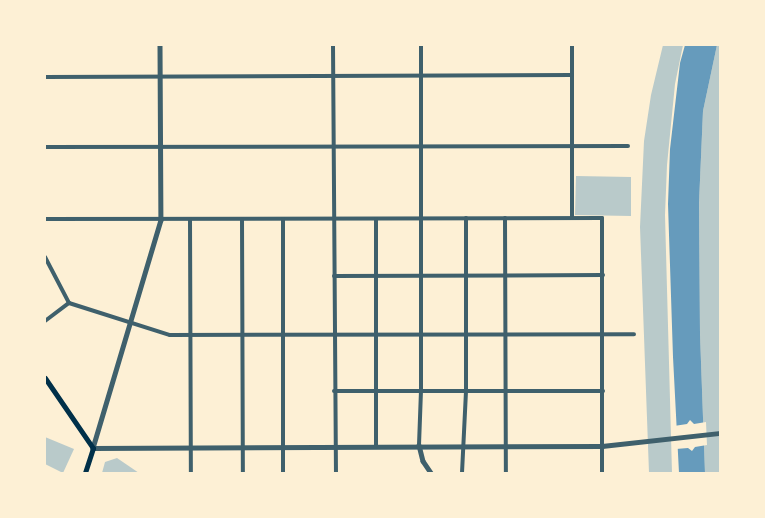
<!DOCTYPE html>
<html>
<head>
<meta charset="utf-8">
<style>
  body { margin:0 }
  #map { position:relative; width:765px; height:518px; overflow:hidden; background:#fdf0d5; font-family:Manrope,sans-serif }
  div>[style] { position:absolute }
  [style*='--x'] { left:calc(var(--x)*1px); top:calc(var(--y)*1px); width:calc(var(--w)*1px); rotate:calc(var(--a)*1deg) }
  .green>* { inset:0; background:#b9caca }
  .water>* { inset:0; background:#669bbc }
  .pier>* { inset:0; background:#fdf0d5 }
  .minor>* { height:4px; margin:-2px; padding:0 2px; transform-origin:2px; border-radius:2px; background:#3f606c }
  .tertiary>* { height:4.5px; margin:-2.25px; padding:0 2.25px; transform-origin:2.25px; border-radius:2.25px; background:#3f606c }
  .secondary>* { height:5px; margin:-2.5px; padding:0 2.5px; transform-origin:2.5px; border-radius:2.5px; background:#003049 }
  span { translate:-50% -50%; white-space:nowrap; text-align:center; line-height:1.15; -webkit-text-stroke:5px #fdf0d5; paint-order:stroke }
  .frame { position:absolute; inset:0; border:46px solid #fdf0d5; pointer-events:none }
</style>
</head>
<body>
<div id="map">
  <div class="green">
    <i style="clip-path:polygon(663px 45px,683px 45px,675px 84px,667px 165px,665px 215px,672px 473px,649px 473px,640px 227px,644px 141px,651px 95px)"></i>
    <i style="clip-path:polygon(717px 45px,720px 45px,720px 473px,705px 473px,700px 334px,699px 203px,703px 111px)"></i>
    <i style="clip-path:polygon(576px 176px,631px 177px,631px 216px,575px 215px)"></i>
    <i style="clip-path:polygon(45px 437px,74px 449px,63px 473px,45px 464px)"></i>
    <i style="clip-path:polygon(117px 458px,139px 473px,102px 473px,105px 462px)"></i>
  </div>
  <div class="water">
    <i style="clip-path:polygon(685px 45px,717px 45px,703px 111px,699px 203px,700px 334px,705px 473px,679px 473px,673px 357px,668px 204px,670px 149px,680px 63px)"></i>
  </div>
  <div class="pier">
    <i style="clip-path:polygon(690px 420px,694px 424px,706px 422px,707px 445px,695px 447px,692px 451px,688px 448px,676px 449px,674px 426px,687px 424px)"></i>
  </div>
  <div class="minor">
    <i style="--x:333;--y:45;--w:428;--a:89.6"></i>
    <i style="--x:572;--y:45;--w:173;--a:90"></i>
    <i style="--x:45;--y:77;--w:527;--a:-0.22"></i>
    <i style="--x:45;--y:147;--w:583;--a:-0.1"></i>
    <i style="--x:505;--y:218;--w:255;--a:89.8"></i>
    <i style="--x:45;--y:219;--w:557;--a:-0.1"></i>
    <i style="--x:602;--y:218;--w:255;--a:90"></i>
    <i style="--x:190;--y:219;--w:254;--a:89.8"></i>
    <i style="--x:242;--y:219;--w:254;--a:89.8"></i>
    <i style="--x:283;--y:219;--w:254;--a:90"></i>
    <i style="--x:45;--y:257;--w:52;--a:62.4"></i>
    <i style="--x:69;--y:303;--w:106;--a:17.6"></i>
    <i style="--x:170;--y:335;--w:464;--a:-0.1"></i>
    <i style="--x:334;--y:276;--w:269;--a:-0.2"></i>
    <i style="--x:45;--y:321;--w:30;--a:-37"></i>
    <i style="--x:334;--y:391;--w:269;--a:0"></i>
    <i style="--x:419;--y:445;--w:54;--a:-87.9"></i>
    <i style="--x:421;--y:391;--w:346;--a:-90"></i>
    <i style="--x:376;--y:446;--w:227;--a:-90"></i>
    <i style="--x:462;--y:473;--w:82;--a:-87.2"></i>
    <i style="--x:466;--y:391;--w:173;--a:-90"></i>
  </div>
  <div class="tertiary">
    <i style="--x:160;--y:45;--w:175;--a:89.7"></i>
    <i style="--x:161;--y:220;--w:238;--a:106.6"></i>
    <i style="--x:93;--y:448;--w:509;--a:-0.23"></i>
    <i style="--x:602;--y:446;--w:119;--a:-6.3"></i>
    <i style="--x:419;--y:445;--w:16;--a:76"></i>
    <i style="--x:423;--y:461;--w:14;--a:56"></i>
  </div>
  <div class="secondary">
    <i style="--x:45;--y:378;--w:85;--a:55.6"></i>
    <i style="--x:93;--y:448;--w:26;--a:108"></i>
  </div>
  <div class="frame"></div>
</div>
</body>
</html>
